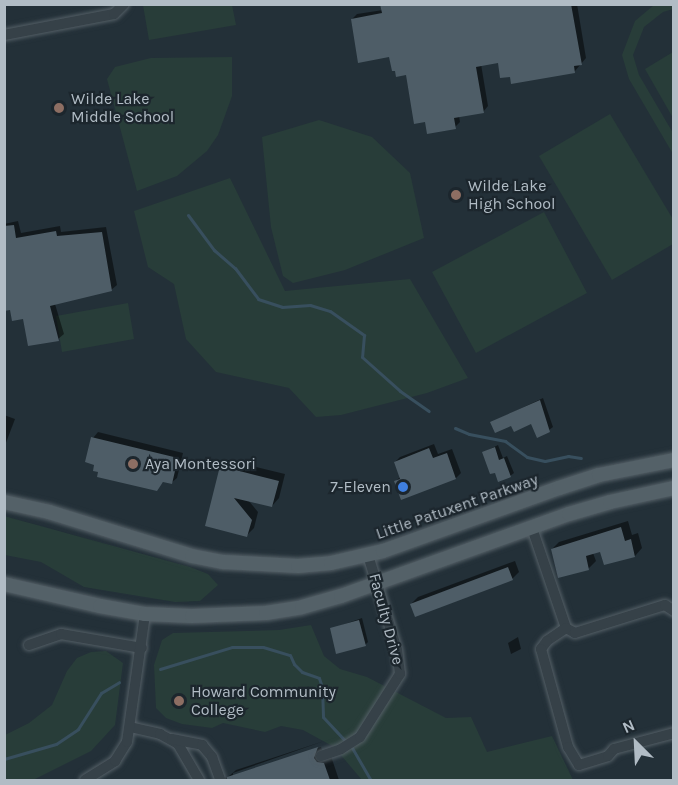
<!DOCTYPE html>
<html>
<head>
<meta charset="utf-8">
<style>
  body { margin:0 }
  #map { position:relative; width:678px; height:785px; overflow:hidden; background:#233038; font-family:Karla,sans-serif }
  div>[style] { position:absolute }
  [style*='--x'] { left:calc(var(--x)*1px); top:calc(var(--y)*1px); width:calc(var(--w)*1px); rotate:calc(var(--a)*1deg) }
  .green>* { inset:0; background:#283d39 }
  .shadow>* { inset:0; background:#0007 }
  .stream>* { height:3px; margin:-1.5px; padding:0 1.5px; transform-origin:1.5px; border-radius:1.5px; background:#384f5e }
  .building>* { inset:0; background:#4e5d67 }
  .roads { filter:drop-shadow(0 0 2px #545f66) drop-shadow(0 0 2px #545f66) }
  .minor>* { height:10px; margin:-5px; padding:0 5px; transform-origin:5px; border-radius:5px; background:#364148 }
  .major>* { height:14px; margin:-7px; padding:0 7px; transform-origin:7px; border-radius:7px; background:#546168 }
  .dots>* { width:16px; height:16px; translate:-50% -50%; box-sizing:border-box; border:3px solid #1c262d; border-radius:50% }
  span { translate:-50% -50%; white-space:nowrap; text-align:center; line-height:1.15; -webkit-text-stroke:4.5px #1c262d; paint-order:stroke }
  .poi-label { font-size:16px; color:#b1bcc5 }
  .left { translate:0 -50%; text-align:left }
  .right { translate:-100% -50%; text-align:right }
  .street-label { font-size:16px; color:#b1bcc5 }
  .frame { position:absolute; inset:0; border:6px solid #b1bcc5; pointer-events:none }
  .north { position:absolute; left:606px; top:713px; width:60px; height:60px; -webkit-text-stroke:4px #1c262d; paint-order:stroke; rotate:336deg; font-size:16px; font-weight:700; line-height:24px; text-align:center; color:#b1bcc5 }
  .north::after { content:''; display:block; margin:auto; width:21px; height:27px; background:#b1bcc5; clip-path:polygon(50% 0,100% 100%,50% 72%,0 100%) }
</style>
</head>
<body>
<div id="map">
  <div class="green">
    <i style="clip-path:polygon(143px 5px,232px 5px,236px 25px,149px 40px)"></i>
    <i style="clip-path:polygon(654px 5px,673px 5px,673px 9px,663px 12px,644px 27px,633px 55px,639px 75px,673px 133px,673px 154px,629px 79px,622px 55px,635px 21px)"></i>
    <i style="clip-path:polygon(673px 52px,673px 118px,645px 69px)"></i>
    <i style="clip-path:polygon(232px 57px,232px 96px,218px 135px,207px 151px,177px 176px,137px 191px,107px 79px,115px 67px,151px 58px)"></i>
    <i style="clip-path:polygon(610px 114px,674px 221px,673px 244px,612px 280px,539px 156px)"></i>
    <i style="clip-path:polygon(319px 120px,372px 137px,410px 173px,424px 238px,345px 270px,293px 283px,283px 276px,271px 227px,262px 137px)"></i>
    <i style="clip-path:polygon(230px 178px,285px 291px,410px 279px,468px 378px,427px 393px,341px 415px,316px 417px,289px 388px,216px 372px,186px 339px,174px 284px,148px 267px,134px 211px)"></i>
    <i style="clip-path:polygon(544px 212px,587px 293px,476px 353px,432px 272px)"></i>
    <i style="clip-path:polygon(128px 303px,134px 339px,62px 352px,56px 316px)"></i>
    <i style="clip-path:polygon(4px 516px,190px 567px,208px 574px,218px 585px,200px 601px,175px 602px,84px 587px,41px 562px,5px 555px)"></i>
    <i style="clip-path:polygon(311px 625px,324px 656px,340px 669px,367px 677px,446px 718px,471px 717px,487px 752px,552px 736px,573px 780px,362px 780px,334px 747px,303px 730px,281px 726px,265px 732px,223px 723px,212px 728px,182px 724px,166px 718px,156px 708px,154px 665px,162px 640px,173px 633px,279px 630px)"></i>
    <i style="clip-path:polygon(106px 651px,123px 663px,115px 725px,91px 751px,33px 780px,5px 780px,5px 735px,29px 723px,52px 705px,67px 671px,77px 658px,91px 652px)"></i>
  </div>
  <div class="shadow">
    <i style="clip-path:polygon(382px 4px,577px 4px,586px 58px,575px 71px,511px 75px,499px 61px,481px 64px,488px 106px,483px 112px,459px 116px,460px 122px,455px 127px,426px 120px,407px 73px,352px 19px,357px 14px,383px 10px)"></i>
    <i style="clip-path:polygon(18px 221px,21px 233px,60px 226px,61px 232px,106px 227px,117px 285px,111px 290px,55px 304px,64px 334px,58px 339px,11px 309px,4px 310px,4px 224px)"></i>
    <i style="clip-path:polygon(543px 398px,553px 427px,549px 430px,532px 422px,512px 424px,492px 422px)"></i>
    <i style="clip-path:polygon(4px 415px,15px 419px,4px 448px)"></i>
    <i style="clip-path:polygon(98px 432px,183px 453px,177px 478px,171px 483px,164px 481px,157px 489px,93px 438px)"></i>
    <i style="clip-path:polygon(434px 444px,438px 454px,452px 449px,461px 473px,456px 478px,396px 481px,401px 476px,395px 462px,400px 457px)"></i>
    <i style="clip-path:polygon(498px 445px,503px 458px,507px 456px,514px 473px,510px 476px,484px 452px)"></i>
    <i style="clip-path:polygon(228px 460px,285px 474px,279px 498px,272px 506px,248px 500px,258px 512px,254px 528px,247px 535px,221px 467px)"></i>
    <i style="clip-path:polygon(628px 521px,632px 535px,638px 533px,642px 548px,635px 556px,601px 551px,593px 553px,596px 561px,589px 568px,552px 549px,559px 542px)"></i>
    <i style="clip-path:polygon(515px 561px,519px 572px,512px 579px,411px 604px,418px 597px)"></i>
    <i style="clip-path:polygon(362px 618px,368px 642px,365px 645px,331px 629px)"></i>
    <i style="clip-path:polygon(518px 637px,521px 649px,511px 654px,508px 643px)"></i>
    <i style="clip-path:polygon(324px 741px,233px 773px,233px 776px,321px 747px,324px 755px,331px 756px,339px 780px,211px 780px,221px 775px,228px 779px,228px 777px,236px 770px)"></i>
  </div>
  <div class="stream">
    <i style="--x:188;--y:215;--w:44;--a:53.4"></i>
    <i style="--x:214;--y:250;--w:28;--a:41"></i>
    <i style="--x:235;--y:268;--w:39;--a:53"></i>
    <i style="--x:258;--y:299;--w:25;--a:18"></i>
    <i style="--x:282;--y:307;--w:28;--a:-4"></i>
    <i style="--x:310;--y:305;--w:21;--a:17"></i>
    <i style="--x:330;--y:311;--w:42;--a:35.2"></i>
    <i style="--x:364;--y:335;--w:22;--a:95"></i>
    <i style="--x:362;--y:357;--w:51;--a:41.8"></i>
    <i style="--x:400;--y:391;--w:35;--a:35"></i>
    <i style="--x:455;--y:428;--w:15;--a:23"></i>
    <i style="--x:469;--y:434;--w:37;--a:11"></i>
    <i style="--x:505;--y:441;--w:27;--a:36"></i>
    <i style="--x:527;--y:457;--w:18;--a:13"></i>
    <i style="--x:545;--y:461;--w:24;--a:-12"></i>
    <i style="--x:568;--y:456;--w:13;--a:9"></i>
    <i style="--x:160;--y:669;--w:75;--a:-17"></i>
    <i style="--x:232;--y:647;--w:31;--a:0"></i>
    <i style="--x:263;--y:647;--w:28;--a:17"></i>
    <i style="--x:290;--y:655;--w:10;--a:66"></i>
    <i style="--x:294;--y:664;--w:11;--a:45"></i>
    <i style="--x:302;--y:672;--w:18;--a:19"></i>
    <i style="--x:319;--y:678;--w:9;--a:72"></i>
    <i style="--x:322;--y:687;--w:30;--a:88"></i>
    <i style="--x:323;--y:717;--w:34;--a:47"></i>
    <i style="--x:351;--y:746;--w:39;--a:60"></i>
    <i style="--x:4;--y:759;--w:54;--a:-16.1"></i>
    <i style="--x:56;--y:744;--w:27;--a:-34"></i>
    <i style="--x:78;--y:729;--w:43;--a:-57.4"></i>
    <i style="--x:101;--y:693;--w:21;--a:-31"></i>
  </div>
  <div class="building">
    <i style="clip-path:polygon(380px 4px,571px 4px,582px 65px,574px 66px,575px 73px,511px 84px,510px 77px,500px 78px,498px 63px,476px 67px,484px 113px,454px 118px,456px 129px,427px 134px,425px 122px,414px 124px,406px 75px,396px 77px,395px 71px,392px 71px,389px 57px,358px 63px,351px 19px,382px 13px)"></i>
    <i style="clip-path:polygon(14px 225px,16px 238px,56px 231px,57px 236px,102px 232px,112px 291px,50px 306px,59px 341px,28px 346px,23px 319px,12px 321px,10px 310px,4px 311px,4px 226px)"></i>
    <i style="clip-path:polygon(540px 400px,550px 432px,537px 438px,531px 424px,514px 432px,511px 426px,495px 433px,490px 422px)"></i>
    <i style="clip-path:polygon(91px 437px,178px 458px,172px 484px,163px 482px,157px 491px,97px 477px,98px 472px,93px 471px,94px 465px,85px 462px)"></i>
    <i style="clip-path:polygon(495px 447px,499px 460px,504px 458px,511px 477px,498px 482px,495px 473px,490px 474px,482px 452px)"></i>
    <i style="clip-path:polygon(429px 448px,433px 458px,447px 453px,456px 479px,401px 500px,394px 481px,400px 479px,394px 462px)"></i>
    <i style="clip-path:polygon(220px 466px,279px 481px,272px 507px,234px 498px,252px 520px,247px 537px,205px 526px)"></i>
    <i style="clip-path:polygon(621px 527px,625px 541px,631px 539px,635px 557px,604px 565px,600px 552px,586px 556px,589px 570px,558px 578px,551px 549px)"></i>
    <i style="clip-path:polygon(508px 567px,513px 580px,415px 617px,410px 604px)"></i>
    <i style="clip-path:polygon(359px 620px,366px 646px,336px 654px,330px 628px)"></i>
    <i style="clip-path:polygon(318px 747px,314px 758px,317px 762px,324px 763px,330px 780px,227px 780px,227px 777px)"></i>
  </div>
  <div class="roads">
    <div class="minor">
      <i style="--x:4;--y:35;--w:112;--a:-10.8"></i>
      <i style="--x:114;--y:14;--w:14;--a:-45"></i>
      <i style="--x:532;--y:528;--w:106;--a:71.2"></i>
      <i style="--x:566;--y:628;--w:10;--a:29"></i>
      <i style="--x:575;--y:633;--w:94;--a:-17.3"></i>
      <i style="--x:665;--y:605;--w:11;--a:34"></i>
      <i style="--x:566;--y:628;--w:23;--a:146"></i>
      <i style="--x:547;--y:641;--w:10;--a:127"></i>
      <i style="--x:541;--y:649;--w:102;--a:74.6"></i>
      <i style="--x:568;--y:747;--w:21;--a:59"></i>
      <i style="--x:579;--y:765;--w:30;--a:-17"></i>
      <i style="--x:608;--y:756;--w:9;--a:-49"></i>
      <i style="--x:614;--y:749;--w:62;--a:-14.9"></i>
      <i style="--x:29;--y:645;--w:34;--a:-19"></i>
      <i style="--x:61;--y:634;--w:82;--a:9.8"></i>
      <i style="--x:130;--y:727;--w:31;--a:13"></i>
      <i style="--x:160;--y:734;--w:21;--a:29"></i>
      <i style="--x:178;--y:744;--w:42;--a:59.7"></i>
      <i style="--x:172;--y:739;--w:31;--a:11"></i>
      <i style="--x:202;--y:745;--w:16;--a:50"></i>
      <i style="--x:212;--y:757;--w:23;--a:70"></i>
      <i style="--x:321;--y:756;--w:21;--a:-19"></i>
      <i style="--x:341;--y:749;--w:22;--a:-32"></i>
      <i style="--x:360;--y:737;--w:75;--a:-57.6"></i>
      <i style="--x:400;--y:674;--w:24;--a:-97"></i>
      <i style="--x:397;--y:650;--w:99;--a:-107"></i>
      <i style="--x:85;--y:780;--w:36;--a:-32"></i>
      <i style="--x:115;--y:761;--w:22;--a:-58"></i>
      <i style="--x:127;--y:742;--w:129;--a:-82"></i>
    </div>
    <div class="major">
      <i style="--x:4;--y:502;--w:46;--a:12.5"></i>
      <i style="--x:49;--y:512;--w:150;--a:17.1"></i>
      <i style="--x:192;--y:556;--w:33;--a:11"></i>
      <i style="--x:224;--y:562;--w:74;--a:3.1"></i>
      <i style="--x:298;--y:566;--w:33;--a:-5"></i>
      <i style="--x:331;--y:563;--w:53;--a:-13"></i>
      <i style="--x:383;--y:551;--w:187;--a:-19.7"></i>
      <i style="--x:559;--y:488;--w:42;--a:-18"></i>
      <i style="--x:599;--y:475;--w:76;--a:-11.3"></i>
      <i style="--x:4;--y:584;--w:98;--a:12.9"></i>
      <i style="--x:100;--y:606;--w:46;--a:10.1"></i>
      <i style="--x:145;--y:614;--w:47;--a:2.4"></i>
      <i style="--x:192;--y:616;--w:74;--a:-2.3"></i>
      <i style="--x:266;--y:613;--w:36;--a:-9"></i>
      <i style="--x:302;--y:607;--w:41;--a:-15.8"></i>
      <i style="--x:341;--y:596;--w:242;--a:-19.8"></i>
      <i style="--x:569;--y:514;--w:43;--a:-16.3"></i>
      <i style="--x:610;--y:502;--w:66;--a:-12.3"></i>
    </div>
  </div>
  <div class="dots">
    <i style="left:59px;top:108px;background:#8d6e63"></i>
    <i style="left:456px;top:195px;background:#8d6e63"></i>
    <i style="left:133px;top:464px;background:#8d6e63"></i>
    <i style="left:403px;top:487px;background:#3f7fe0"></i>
    <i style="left:179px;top:701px;background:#8d6e63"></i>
  </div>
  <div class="poi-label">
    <span class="left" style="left:71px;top:108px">Wilde Lake<br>Middle School</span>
    <span class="left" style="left:468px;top:195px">Wilde Lake<br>High School</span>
    <span class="left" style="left:145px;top:464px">Aya Montessori</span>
    <span class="right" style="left:391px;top:487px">7-Eleven</span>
    <span class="left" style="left:191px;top:701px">Howard Community<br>College</span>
  </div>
  <div class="street-label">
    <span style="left:457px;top:507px;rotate:-19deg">Little Patuxent Parkway</span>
    <span style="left:386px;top:619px;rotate:75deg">Faculty Drive</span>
  </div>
  <div class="frame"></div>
  <div class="north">N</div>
</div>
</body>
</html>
